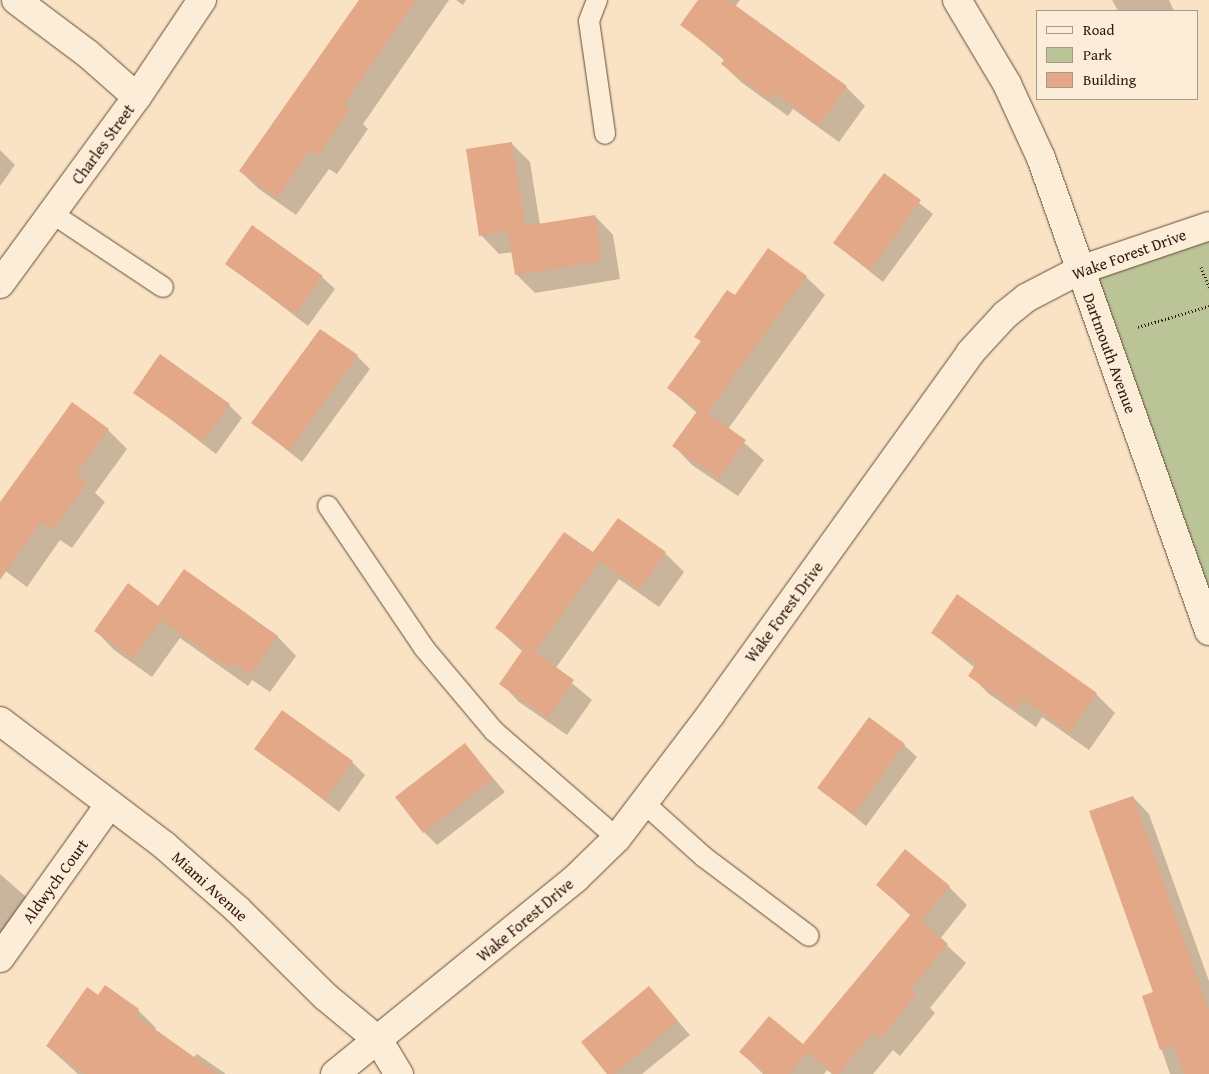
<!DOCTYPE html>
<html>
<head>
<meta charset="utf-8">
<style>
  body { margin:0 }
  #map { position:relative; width:1209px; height:1074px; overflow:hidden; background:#fae3c4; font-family:"Gentium Book Plus",serif }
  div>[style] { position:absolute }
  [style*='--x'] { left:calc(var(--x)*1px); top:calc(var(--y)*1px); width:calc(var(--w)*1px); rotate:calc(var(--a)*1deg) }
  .green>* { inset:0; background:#bbc496 }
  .shadow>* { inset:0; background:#0003 }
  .building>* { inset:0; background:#e3a887 }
  .path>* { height:3px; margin-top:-1.5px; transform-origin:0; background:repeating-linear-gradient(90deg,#321607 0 1px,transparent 0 3.5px) }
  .roads { filter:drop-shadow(0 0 1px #644936) drop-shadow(0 0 1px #644936) }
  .lane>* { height:20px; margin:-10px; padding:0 10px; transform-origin:10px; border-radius:10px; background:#fcedd9 }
  .street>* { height:28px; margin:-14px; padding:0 14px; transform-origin:14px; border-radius:14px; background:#fcedd9 }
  span { translate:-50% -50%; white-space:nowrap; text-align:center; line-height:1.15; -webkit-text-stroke:4.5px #fcedd9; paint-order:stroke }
  .street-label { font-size:16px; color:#321607 }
  .legend { position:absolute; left:1036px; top:10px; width:162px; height:90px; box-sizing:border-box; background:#fcedd9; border:1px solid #ab9785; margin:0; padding:6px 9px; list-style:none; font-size:15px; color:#321607 }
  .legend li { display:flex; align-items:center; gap:10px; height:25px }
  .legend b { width:25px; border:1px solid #ab9785 }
</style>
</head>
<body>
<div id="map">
  <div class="green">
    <i style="clip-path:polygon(1209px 230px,1209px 619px,1085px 268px)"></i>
  </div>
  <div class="shadow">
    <i style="clip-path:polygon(364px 0,449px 0,363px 124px,368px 129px,337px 174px,329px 169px,296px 215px,259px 189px,240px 171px)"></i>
    <i style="clip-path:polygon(456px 0,466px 0,463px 5px)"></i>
    <i style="clip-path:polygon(699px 0,740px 0,735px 7px,846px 87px,865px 106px,839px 142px,793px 109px,788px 116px,741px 82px,722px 64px,725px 61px,682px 25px)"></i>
    <i style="clip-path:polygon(1112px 0,1169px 0,1174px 11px,1118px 11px)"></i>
    <i style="clip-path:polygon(511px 143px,530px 162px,540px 225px,595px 216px,613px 235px,620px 279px,535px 293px,516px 274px,513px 252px,499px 254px,481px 235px)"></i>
    <i style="clip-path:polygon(0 150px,15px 165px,0 186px)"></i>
    <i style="clip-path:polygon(884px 175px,933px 214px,883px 282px,834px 243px)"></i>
    <i style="clip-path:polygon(226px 263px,322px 277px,335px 289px,308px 326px)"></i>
    <i style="clip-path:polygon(806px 277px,825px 295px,728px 429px,764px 460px,738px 496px,692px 465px,674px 446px,697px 413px,669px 388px,702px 342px,696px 337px,735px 297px)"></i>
    <i style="clip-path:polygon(357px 356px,370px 369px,302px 462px,253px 423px)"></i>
    <i style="clip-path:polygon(135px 392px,229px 405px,242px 418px,216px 454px)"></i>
    <i style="clip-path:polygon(72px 404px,108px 430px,127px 449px,95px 493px,105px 502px,72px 548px,60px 540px,27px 587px,0 567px,0 504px)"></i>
    <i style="clip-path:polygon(618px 519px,665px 553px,684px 572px,659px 607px,619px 579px,555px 669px,592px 700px,567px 735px,519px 702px,501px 683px,523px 652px,497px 628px,593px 554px)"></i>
    <i style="clip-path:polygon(185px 571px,278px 637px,296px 656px,270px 692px,252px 680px,248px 686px,180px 638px,152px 677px,114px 650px,96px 631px,158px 607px)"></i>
    <i style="clip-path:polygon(932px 633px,1096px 694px,1115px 713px,1089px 750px,1042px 717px,1036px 727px,989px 694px,970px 675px,975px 668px)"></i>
    <i style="clip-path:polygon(465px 745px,505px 792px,437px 845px,424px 832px)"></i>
    <i style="clip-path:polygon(904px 745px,917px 757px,866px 826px,819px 787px)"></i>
    <i style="clip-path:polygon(256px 748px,352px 762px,365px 775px,339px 812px)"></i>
    <i style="clip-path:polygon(1133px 797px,1149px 814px,1209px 981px,1209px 1074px,1170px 1074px,1143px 996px,1155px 992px)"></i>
    <i style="clip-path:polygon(0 874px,33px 903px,7px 939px,0 934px)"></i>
    <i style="clip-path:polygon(877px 885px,949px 887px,967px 905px,940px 939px,966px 963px,930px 1008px,935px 1013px,900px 1056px,893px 1050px,873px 1074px,832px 1074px,827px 1070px,824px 1074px,763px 1074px,741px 1052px,803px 1046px,911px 916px)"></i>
    <i style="clip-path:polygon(649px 988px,690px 1035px,642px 1074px,608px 1074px)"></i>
    <i style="clip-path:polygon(99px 996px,138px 1010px,156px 1028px,155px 1031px,193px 1058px,197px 1054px,226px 1074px,78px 1074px,47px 1046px)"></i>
  </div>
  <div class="building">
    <i style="clip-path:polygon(359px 0,416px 0,344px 105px,350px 109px,318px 156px,310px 151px,277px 198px,239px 171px)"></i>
    <i style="clip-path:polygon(698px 0,728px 0,847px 86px,819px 125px,773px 92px,769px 99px,721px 64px,725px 58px,680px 25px)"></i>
    <i style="clip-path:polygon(512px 142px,525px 226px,595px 215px,602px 261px,515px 275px,508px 231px,479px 236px,466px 149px)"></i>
    <i style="clip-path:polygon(884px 173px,921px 200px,870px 270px,833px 243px)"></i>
    <i style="clip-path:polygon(252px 225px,323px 276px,295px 314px,225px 264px)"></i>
    <i style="clip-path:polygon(768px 248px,807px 276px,707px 413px,746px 440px,719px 479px,672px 446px,698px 410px,667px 388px,701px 341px,694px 337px,727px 290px,735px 295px)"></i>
    <i style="clip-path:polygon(320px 329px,358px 355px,289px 451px,251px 423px)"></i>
    <i style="clip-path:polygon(160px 354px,230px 404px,203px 442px,133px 393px)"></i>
    <i style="clip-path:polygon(72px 402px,109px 429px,76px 475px,87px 483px,53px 530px,41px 522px,0 580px,0 502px)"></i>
    <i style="clip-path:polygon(618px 518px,666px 552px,640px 589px,600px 561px,535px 652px,574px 680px,548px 718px,499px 684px,524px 648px,495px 628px,564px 532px,593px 552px)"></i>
    <i style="clip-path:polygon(184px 569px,278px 636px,251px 674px,233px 662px,229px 668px,161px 620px,133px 659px,94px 631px,128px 583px,158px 606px)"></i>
    <i style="clip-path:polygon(957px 594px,1097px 693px,1070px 732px,1023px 699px,1016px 709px,968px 676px,976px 664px,931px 633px)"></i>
    <i style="clip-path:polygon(282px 710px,353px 761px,325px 800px,254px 749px)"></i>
    <i style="clip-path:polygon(869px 717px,905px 744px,853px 815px,817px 788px)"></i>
    <i style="clip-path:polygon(465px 743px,493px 779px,423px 833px,395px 797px)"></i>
    <i style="clip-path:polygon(1133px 796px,1209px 1010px,1209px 1074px,1184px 1074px,1174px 1045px,1160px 1050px,1142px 996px,1153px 992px,1089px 811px)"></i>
    <i style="clip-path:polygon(905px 849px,950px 886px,921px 921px,948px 944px,911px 989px,917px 993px,880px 1039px,873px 1032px,839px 1074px,834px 1074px,808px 1052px,790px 1074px,766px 1074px,739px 1052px,769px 1016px,803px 1044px,911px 914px,876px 885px)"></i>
    <i style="clip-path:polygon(105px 985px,139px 1009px,135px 1015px,218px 1074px,85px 1074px,46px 1046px,87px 987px,98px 995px)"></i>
    <i style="clip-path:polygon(649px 986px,678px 1021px,614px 1074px,607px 1074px,581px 1042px)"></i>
  </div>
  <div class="path">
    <i style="--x:1201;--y:267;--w:22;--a:68"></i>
    <i style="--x:1138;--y:327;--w:74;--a:-16.5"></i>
  </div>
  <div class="roads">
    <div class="lane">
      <i style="--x:597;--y:0;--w:22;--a:111"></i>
      <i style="--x:589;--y:21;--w:114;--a:81.9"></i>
      <i style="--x:53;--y:214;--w:132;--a:33.6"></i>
      <i style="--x:328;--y:506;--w:171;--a:55.9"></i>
      <i style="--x:424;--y:648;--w:109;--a:49.9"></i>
      <i style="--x:494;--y:731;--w:163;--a:41"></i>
      <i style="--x:644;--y:803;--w:81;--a:42"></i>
      <i style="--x:704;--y:857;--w:131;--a:37"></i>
    </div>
    <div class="street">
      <i style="--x:16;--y:0;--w:90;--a:36.9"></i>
      <i style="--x:88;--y:54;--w:65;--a:41.3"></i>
      <i style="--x:957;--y:0;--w:98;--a:59.2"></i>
      <i style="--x:1007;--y:84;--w:81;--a:65.3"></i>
      <i style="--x:1041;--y:158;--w:502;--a:70.45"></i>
      <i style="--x:0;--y:284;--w:232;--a:-53.8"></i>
      <i style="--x:137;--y:97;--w:117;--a:-56.2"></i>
      <i style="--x:0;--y:721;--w:207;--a:37.1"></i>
      <i style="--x:165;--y:846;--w:96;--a:41.2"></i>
      <i style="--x:237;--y:909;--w:125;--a:44.7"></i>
      <i style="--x:326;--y:997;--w:69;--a:39.7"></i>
      <i style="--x:379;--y:1041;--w:39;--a:59"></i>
      <i style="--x:0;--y:958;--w:189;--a:-54.5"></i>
      <i style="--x:335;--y:1074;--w:311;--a:-39.1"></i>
      <i style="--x:576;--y:878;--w:57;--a:-44.3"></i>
      <i style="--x:617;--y:838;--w:156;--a:-52.8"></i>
      <i style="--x:711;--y:714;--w:444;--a:-54.3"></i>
      <i style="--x:970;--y:353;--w:52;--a:-47.4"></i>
      <i style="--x:1005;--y:315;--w:27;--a:-39"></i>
      <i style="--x:1026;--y:298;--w:61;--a:-27.4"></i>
      <i style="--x:1080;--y:270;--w:136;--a:-18.8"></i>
    </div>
  </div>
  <div class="street-label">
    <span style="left:103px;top:144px;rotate:-54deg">Charles Street</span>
    <span style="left:1129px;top:254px;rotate:-20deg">Wake Forest Drive</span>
    <span style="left:1110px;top:353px;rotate:70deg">Dartmouth Avenue</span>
    <span style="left:784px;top:612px;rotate:-54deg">Wake Forest Drive</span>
    <span style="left:55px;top:881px;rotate:-54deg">Aldwych Court</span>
    <span style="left:210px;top:886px;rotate:42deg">Miami Avenue</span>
    <span style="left:525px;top:920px;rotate:-40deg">Wake Forest Drive</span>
  </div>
  <ul class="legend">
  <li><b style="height:6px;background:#fcedd9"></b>Road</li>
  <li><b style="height:14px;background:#bbc496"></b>Park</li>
  <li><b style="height:14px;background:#e3a887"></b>Building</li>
  </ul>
</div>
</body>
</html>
